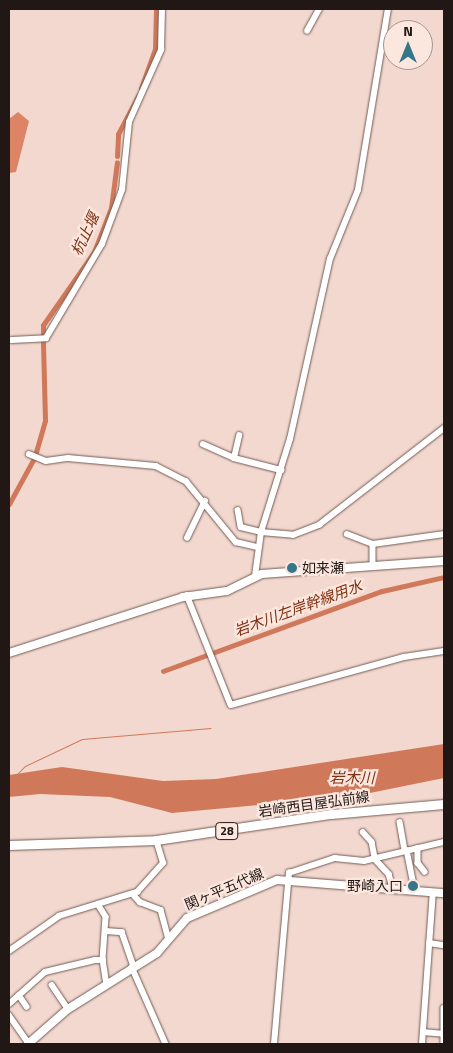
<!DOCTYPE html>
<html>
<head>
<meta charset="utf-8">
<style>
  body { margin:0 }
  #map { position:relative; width:453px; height:1053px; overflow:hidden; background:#f3d8cf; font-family:"Titillium Web","Noto Sans JP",sans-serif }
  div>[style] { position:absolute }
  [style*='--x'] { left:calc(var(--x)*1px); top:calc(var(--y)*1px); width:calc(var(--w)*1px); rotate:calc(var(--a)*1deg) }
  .forest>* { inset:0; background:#dd8466 }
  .water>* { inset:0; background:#d0795a }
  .stream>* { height:1px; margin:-0.5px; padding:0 0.5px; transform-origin:0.5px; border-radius:0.5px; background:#d0795a }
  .canal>* { height:5px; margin:-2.5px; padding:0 2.5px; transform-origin:2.5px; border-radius:2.5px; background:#d0795a }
  .roads { filter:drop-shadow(0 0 1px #725c54) drop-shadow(0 0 1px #725c54) }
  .street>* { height:5.5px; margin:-2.75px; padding:0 2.75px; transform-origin:2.75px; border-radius:2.75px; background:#fff }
  .secondary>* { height:8px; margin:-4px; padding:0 4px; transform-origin:4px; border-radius:4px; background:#fff }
  .primary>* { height:9px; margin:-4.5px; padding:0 4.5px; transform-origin:4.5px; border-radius:4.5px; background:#fff }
  .dots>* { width:14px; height:14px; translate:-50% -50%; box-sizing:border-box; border:2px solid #fce7df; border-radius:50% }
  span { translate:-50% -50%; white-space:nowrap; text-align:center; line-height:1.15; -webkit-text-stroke:4.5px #fce7df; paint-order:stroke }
  .shield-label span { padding:1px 4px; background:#fce7df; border:1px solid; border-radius:4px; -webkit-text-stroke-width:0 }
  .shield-label { font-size:12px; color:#211815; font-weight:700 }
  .poi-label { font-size:14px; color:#211815 }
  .left { translate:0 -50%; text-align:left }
  .right { translate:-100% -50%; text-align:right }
  .street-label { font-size:14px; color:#211815 }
  .water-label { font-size:15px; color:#803111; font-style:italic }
  .frame { position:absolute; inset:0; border:10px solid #211815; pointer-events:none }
  .north { position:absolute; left:383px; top:20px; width:50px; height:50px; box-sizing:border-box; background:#fce7df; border:1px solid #a4948e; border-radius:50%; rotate:0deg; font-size:14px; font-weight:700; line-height:20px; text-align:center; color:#211815 }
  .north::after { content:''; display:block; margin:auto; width:18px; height:22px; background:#357689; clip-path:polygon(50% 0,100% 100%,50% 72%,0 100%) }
</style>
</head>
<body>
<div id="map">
  <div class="forest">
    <i style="clip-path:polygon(18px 112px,29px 121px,16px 172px,9px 173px,9px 119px)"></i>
  </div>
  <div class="water">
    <i style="clip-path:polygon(444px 744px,444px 778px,355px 796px,172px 813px,110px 797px,40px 794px,9px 797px,9px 775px,62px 767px,163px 781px,216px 779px)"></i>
  </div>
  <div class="stream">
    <i style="--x:17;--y:774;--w:11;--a:-45"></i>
    <i style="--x:25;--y:766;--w:63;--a:-25.3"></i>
    <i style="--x:82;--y:739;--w:129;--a:-4.9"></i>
  </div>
  <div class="canal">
    <i style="--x:141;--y:88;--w:41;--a:-70.3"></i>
    <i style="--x:155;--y:49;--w:40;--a:-88.6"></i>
    <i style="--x:117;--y:156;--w:22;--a:-87"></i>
    <i style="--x:118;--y:134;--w:43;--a:-62.2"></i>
    <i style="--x:43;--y:335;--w:10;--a:-90"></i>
    <i style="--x:43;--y:325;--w:89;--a:-55.1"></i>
    <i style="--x:94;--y:252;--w:47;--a:-68.9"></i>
    <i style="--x:111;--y:208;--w:46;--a:-82.6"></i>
    <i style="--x:36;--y:452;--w:33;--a:-74"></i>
    <i style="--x:45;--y:420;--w:79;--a:-91.5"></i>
    <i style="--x:9;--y:504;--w:50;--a:-61.4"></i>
    <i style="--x:163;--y:671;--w:233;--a:-20.1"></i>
    <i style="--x:382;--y:591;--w:64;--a:-12.7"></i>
  </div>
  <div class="roads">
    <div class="street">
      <i style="--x:307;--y:31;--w:25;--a:-61"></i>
      <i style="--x:12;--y:340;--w:34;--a:-3"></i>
      <i style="--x:46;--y:338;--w:109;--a:-59.2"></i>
      <i style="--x:102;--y:244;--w:58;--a:-69.7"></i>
      <i style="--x:122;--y:190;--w:68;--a:-84.1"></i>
      <i style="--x:129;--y:122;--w:79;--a:-66"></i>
      <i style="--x:161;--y:50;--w:41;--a:-88.6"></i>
      <i style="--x:203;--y:444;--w:34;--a:24"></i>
      <i style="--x:234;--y:458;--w:49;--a:14.3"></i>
      <i style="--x:29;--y:454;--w:18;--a:22"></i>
      <i style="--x:46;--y:461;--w:22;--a:-8"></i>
      <i style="--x:68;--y:458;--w:88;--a:5.2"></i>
      <i style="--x:156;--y:466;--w:34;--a:27"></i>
      <i style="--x:186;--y:481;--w:79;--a:50.7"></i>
      <i style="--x:236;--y:542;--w:22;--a:13"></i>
      <i style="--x:234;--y:458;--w:23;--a:-77"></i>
      <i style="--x:238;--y:510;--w:17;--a:80"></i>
      <i style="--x:241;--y:527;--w:21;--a:14"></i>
      <i style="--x:261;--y:532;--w:32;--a:5"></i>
      <i style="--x:293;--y:535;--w:28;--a:-21"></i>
      <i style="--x:319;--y:525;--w:158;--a:-37.8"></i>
      <i style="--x:347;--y:534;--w:28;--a:21"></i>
      <i style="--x:373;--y:544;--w:72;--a:-8"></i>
      <i style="--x:187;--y:538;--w:41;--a:-64.1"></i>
      <i style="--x:373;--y:544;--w:21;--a:90"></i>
      <i style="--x:255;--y:576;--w:44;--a:-82.2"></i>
      <i style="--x:261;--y:532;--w:97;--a:-72.7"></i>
      <i style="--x:290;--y:439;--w:184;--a:-77.5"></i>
      <i style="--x:330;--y:259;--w:74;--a:-67.9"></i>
      <i style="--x:358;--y:190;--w:183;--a:-80.6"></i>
      <i style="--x:187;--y:595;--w:118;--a:68.2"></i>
      <i style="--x:231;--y:705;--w:180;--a:-15.5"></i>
      <i style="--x:404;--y:657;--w:40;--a:-8.5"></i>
      <i style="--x:400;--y:822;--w:28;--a:80"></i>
      <i style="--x:363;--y:832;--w:13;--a:48"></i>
      <i style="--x:372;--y:842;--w:15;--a:79"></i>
      <i style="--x:418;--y:848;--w:15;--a:90"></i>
      <i style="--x:418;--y:863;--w:11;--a:52"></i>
      <i style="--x:407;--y:850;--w:41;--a:78.7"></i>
      <i style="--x:374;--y:858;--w:22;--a:47"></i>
      <i style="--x:389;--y:874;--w:15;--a:74"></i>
      <i style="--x:133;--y:894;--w:11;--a:49"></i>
      <i style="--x:140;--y:902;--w:22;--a:21"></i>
      <i style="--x:161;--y:910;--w:30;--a:75"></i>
      <i style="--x:98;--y:904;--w:15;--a:58"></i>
      <i style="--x:106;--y:917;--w:43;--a:94"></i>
      <i style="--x:106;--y:931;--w:16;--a:4"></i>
      <i style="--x:122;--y:932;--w:36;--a:71"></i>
      <i style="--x:429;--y:943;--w:15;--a:8"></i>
      <i style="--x:9;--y:951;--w:61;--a:-35"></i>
      <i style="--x:59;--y:916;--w:82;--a:-17.1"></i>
      <i style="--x:137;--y:892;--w:39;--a:-48"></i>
      <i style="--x:163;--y:863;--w:24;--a:-107"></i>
      <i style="--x:132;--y:967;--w:84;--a:66.2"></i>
      <i style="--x:52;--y:985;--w:29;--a:56"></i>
      <i style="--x:19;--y:995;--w:14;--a:56"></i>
      <i style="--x:9;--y:1004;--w:48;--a:-41.6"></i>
      <i style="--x:45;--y:972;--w:51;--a:-13.5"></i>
      <i style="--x:95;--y:960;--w:8;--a:0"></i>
      <i style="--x:103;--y:960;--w:24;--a:81"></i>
      <i style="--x:444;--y:1008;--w:34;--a:90"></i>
      <i style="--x:9;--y:1015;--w:35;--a:55"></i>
      <i style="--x:423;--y:1032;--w:21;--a:5"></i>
      <i style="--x:274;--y:1044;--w:172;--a:-85"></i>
      <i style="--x:289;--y:873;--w:48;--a:-18.1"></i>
      <i style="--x:335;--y:858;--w:29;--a:6"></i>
      <i style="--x:364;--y:861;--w:82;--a:-13.4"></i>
      <i style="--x:422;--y:1044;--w:152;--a:-85.9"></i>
    </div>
    <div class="secondary">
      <i style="--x:9;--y:653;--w:183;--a:-17.8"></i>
      <i style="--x:183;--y:597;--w:44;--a:-7.8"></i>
      <i style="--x:227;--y:591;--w:39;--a:-26"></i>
      <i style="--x:262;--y:574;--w:182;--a:-4.1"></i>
      <i style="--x:28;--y:1044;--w:53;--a:-41.2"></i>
      <i style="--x:68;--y:1009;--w:105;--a:-32.2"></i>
      <i style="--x:157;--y:953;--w:46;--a:-49.4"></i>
      <i style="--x:187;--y:918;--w:98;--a:-22.9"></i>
      <i style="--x:277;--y:880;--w:168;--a:4.5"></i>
    </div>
    <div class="primary">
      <i style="--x:9;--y:845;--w:147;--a:-1.9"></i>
      <i style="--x:156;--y:840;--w:177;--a:-8.5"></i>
      <i style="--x:331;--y:814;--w:113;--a:-5.1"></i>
    </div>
  </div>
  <div class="dots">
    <i style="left:292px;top:568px;background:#357689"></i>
    <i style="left:413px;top:886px;background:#357689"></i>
  </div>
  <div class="shield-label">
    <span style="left:227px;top:831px">28</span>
  </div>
  <div class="poi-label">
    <span class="left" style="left:302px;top:568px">如来瀬</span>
    <span class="right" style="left:403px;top:886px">野崎入口</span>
  </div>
  <div class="street-label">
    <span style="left:314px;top:804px;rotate:-8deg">岩崎西目屋弘前線</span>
    <span style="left:224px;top:889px;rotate:-23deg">関ヶ平五代線</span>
  </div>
  <div class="water-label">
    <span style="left:85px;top:234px;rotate:-65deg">杭止堰</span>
    <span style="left:298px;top:608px;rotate:-20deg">岩木川左岸幹線用水</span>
    <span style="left:352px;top:778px">岩木川</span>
  </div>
  <div class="frame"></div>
  <div class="north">N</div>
</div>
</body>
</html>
